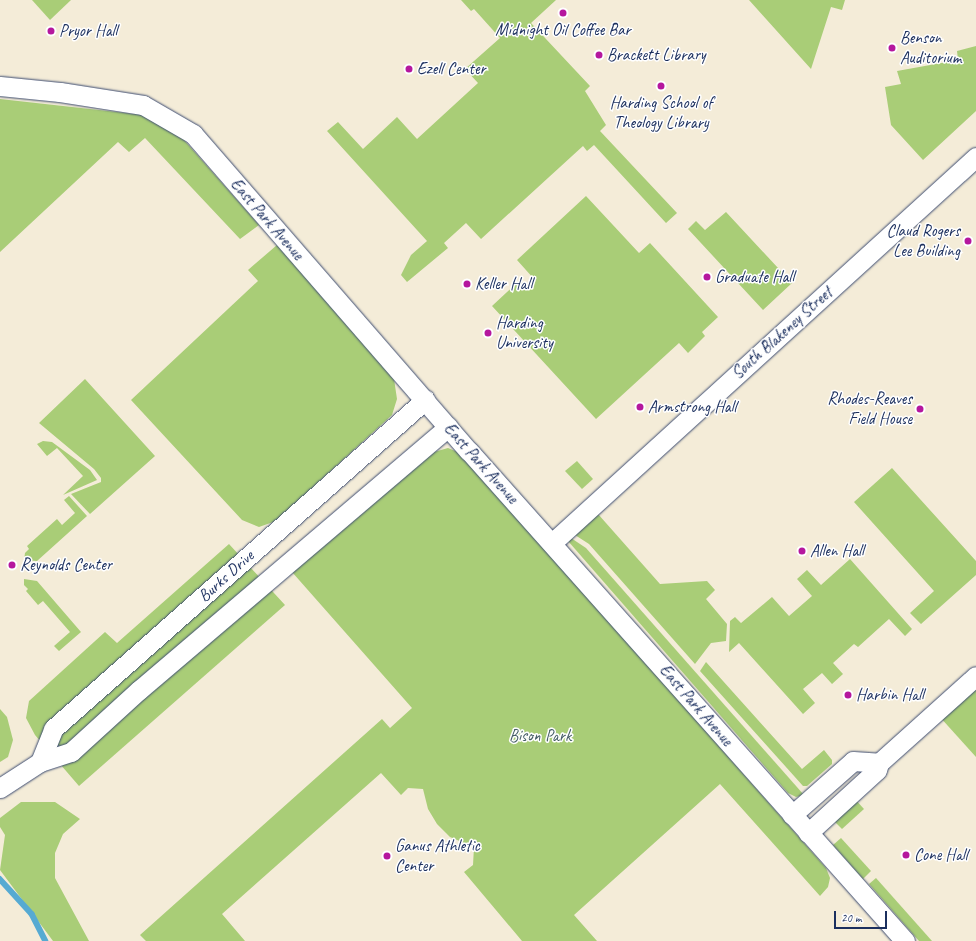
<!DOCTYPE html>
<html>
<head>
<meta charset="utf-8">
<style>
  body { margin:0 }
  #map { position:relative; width:976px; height:941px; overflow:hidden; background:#f4ecd8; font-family:Caveat,sans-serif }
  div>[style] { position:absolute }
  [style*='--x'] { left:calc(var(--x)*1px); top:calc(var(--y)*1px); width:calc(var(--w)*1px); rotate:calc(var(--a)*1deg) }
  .green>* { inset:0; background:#a9cd77 }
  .stream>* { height:5.5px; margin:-2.75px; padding:0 2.75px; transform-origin:2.75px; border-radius:2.75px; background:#56aad2 }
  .roads { filter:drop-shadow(0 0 1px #3c4b70) drop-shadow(0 0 1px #3c4b70) }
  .minor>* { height:19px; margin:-9.5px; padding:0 9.5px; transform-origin:9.5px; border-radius:9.5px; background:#fff }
  .dots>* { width:11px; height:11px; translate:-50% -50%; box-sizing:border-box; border:2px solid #fff; border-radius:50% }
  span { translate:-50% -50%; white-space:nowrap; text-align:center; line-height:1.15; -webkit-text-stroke:3px #fff; paint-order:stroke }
  .poi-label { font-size:17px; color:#1b2f5e }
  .left { translate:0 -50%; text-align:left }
  .right { translate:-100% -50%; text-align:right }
  .street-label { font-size:17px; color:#1b2f5e }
  .park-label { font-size:17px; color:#465e66 }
  .scale { position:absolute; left:834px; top:911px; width:53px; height:18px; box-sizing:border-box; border:2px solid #1b2f5e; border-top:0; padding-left:5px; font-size:12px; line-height:14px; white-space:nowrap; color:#1b2f5e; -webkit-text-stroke:3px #fff; paint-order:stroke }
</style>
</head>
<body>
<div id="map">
  <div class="green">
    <i style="clip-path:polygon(32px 0,71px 0,50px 20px)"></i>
    <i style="clip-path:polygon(461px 0,556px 0,531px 23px,590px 86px,585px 91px,606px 125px,600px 131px,677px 213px,666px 223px,594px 145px,587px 151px,583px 146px,481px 239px,466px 223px,444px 243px,448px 248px,407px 282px,401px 275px,411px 255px,427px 241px,327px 131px,338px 122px,363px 149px,397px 117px,417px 139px,478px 83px,465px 69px,500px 38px,474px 9px,471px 11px)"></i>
    <i style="clip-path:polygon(749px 0,845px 0,842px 10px,831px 7px,811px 69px)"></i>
    <i style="clip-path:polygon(976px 46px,976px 111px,923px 160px,891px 125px,885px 87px,901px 84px,897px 71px,958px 60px,957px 51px)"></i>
    <i style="clip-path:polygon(0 99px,144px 115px,177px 132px,259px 225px,240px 239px,145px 138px,129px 152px,118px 142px,0 252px)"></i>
    <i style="clip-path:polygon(586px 196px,639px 253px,650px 243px,718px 317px,702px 332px,705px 336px,688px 353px,679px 343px,596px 419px,492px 306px,520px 280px,526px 286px,534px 279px,517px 260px)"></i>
    <i style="clip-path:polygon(726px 212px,792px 283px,763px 310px,688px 229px,696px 221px,705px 230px)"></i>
    <i style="clip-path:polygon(277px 245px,394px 379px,397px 399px,392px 415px,276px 521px,259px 527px,242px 520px,131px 400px,258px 281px,248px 270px)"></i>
    <i style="clip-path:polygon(85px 379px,155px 456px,90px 514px,71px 494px,101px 482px,101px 478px,94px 469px,39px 423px)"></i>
    <i style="clip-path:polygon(43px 441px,52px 442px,90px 470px,97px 480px,63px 495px,83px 476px,57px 448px,47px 456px,37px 444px)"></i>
    <i style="clip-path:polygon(448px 448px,460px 453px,469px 462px,826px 868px,830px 878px,828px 887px,820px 896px,720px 784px,574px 915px,597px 941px,522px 941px,464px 872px,473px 865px,474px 847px,450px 837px,437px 824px,428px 809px,423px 789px,408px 788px,401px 795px,381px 773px,222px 914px,245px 941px,146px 941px,140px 935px,382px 719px,390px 728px,412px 708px,292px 572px,420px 456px)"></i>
    <i style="clip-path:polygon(577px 461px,593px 479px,582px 489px,565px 471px)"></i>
    <i style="clip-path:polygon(892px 468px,976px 561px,976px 575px,921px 624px,910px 613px,934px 591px,854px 502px)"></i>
    <i style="clip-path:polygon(69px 496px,87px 516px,37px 561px,24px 560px,25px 553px,29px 549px,27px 546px,57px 519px,62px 525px,75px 513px,64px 500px)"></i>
    <i style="clip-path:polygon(598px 514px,660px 584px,707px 581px,715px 590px,706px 599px,727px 624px,726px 641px,711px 643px,695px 664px,589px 544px,575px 535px)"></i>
    <i style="clip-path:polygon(571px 538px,586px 548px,804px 795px,796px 797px,788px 793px,568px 541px)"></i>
    <i style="clip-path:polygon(229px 544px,285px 605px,79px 786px,35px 735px,26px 718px,29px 701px,105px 632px,117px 643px)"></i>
    <i style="clip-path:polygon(850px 559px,912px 629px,905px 636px,889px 619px,858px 647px,854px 644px,833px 663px,843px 674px,832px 684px,822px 673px,803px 689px,815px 703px,803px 714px,739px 643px,729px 652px,730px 621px,735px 617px,741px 623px,772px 597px,789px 616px,812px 596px,797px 579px,807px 570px,821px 585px)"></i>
    <i style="clip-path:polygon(24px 579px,37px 581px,81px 632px,59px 651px,54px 646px,70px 632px,43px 601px,38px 605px,26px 591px,28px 589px,24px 585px)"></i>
    <i style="clip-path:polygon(706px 662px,802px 769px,824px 750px,832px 760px,832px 764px,807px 786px,803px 786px,700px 671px)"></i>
    <i style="clip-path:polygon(976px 684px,976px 757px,939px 716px)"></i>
    <i style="clip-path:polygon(0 709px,7px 717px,13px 740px,8px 757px,0 762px)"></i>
    <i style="clip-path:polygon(854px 798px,864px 809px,842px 829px,831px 818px)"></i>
    <i style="clip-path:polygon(21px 802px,55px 802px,80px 819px,63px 834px,55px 853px,55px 878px,89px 941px,53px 941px,0 870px,5px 835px,0 827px,0 818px)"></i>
    <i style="clip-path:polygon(841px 838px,871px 871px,863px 879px,833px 845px)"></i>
    <i style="clip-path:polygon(876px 878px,932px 941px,919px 941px,869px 884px)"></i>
  </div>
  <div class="stream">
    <i style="--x:0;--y:879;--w:47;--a:47.6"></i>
    <i style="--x:32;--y:914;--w:30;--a:63"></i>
  </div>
  <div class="roads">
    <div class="minor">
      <i style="--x:0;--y:86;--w:60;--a:5.7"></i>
      <i style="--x:60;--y:92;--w:84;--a:8.9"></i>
      <i style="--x:143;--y:105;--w:58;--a:30.1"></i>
      <i style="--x:193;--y:134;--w:420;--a:49"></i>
      <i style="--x:469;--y:451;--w:656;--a:48.34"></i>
      <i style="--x:553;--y:542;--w:572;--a:-42.31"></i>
      <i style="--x:40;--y:762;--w:35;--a:-68"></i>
      <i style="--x:53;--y:729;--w:497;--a:-41.5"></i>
      <i style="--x:0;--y:788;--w:48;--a:-33"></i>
      <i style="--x:40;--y:762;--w:33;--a:-18"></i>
      <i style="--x:71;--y:752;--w:92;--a:-42.4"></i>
      <i style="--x:139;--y:690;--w:406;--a:-40.4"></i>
      <i style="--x:792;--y:815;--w:81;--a:-41.5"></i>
      <i style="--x:853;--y:761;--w:26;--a:4"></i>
      <i style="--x:808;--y:833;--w:93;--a:-42.4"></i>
      <i style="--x:877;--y:770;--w:7;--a:-74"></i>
      <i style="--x:879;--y:763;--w:130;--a:-41.9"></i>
    </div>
  </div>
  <div class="dots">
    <i style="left:563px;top:13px;background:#b5179e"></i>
    <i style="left:51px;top:31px;background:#b5179e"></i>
    <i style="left:892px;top:48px;background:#b5179e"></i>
    <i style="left:599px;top:55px;background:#b5179e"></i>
    <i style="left:409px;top:69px;background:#b5179e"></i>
    <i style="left:661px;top:86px;background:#b5179e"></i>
    <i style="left:968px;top:241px;background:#b5179e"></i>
    <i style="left:707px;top:277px;background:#b5179e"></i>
    <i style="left:467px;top:284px;background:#b5179e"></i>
    <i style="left:488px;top:333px;background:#b5179e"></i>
    <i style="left:640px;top:407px;background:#b5179e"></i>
    <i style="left:920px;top:409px;background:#b5179e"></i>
    <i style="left:802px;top:551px;background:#b5179e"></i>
    <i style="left:12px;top:565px;background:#b5179e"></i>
    <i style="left:848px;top:695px;background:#b5179e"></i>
    <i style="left:906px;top:855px;background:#b5179e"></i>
    <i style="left:387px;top:856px;background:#b5179e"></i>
  </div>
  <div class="poi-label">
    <span style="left:563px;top:30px">Midnight Oil Coffee Bar</span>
    <span class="left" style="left:59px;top:31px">Pryor Hall</span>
    <span class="left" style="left:900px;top:48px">Benson<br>Auditorium</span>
    <span class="left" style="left:607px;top:55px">Brackett Library</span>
    <span class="left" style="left:417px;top:69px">Ezell Center</span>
    <span style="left:661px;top:113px">Harding School of<br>Theology Library</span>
    <span class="right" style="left:960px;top:241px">Claud Rogers<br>Lee Building</span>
    <span class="left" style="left:715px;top:277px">Graduate Hall</span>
    <span class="left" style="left:475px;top:284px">Keller Hall</span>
    <span class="left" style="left:496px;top:333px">Harding<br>University</span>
    <span class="right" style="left:912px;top:409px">Rhodes-Reaves<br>Field House</span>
    <span class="left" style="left:648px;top:407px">Armstrong Hall</span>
    <span class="left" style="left:810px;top:551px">Allen Hall</span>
    <span class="left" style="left:20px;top:565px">Reynolds Center</span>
    <span class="left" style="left:856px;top:695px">Harbin Hall</span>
    <span class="left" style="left:395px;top:856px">Ganus Athletic<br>Center</span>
    <span class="left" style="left:914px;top:855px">Cone Hall</span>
  </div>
  <div class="street-label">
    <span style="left:267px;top:219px;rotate:49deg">East Park Avenue</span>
    <span style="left:782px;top:333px;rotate:-42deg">South Blakeney Street</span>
    <span style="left:481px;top:463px;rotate:48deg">East Park Avenue</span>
    <span style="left:226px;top:576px;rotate:-42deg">Burks Drive</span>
    <span style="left:696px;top:705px;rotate:49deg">East Park Avenue</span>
  </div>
  <div class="park-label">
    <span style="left:540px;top:736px">Bison Park</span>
  </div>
  <div class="scale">20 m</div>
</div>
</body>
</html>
